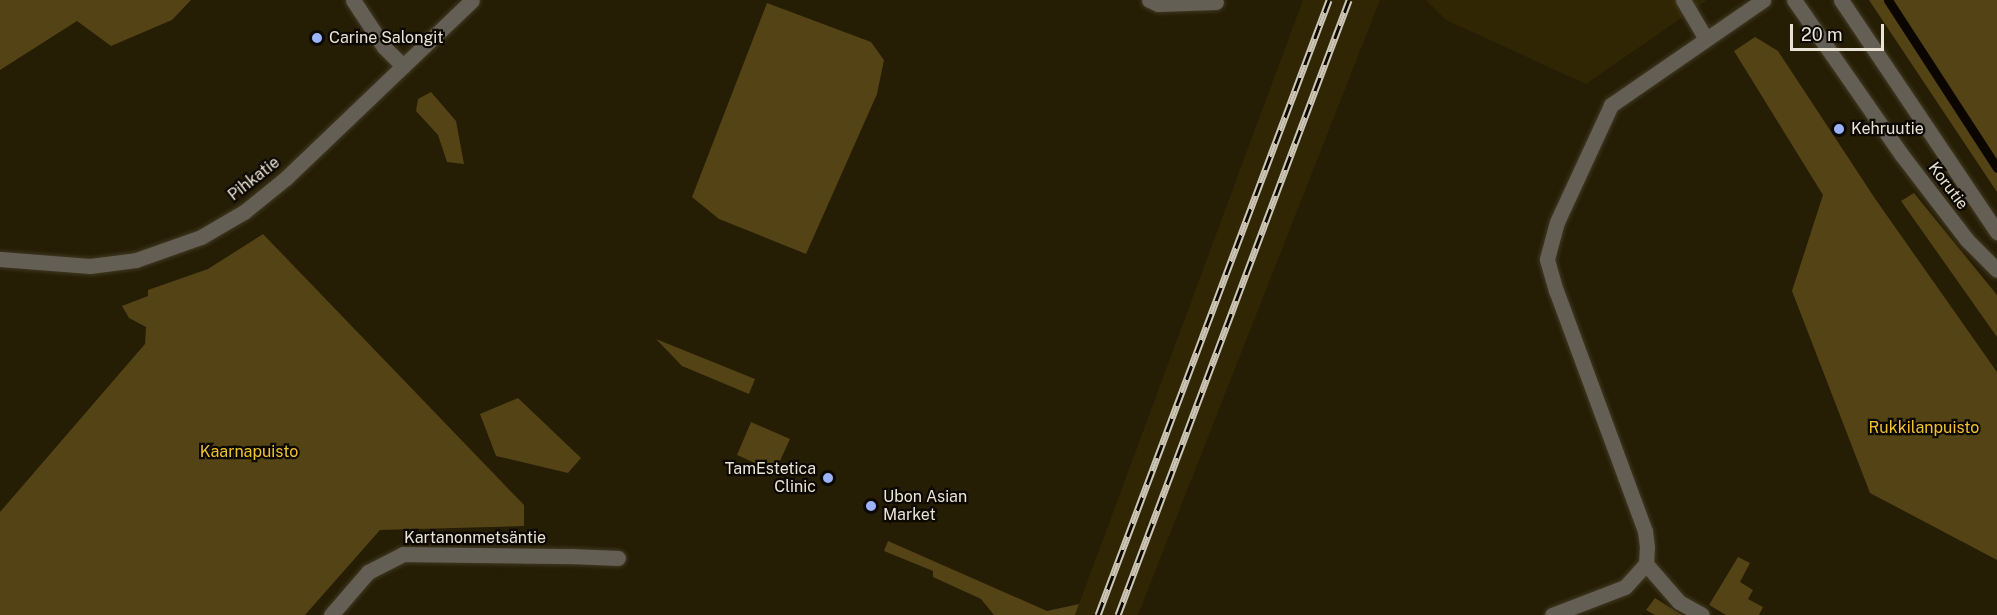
<!DOCTYPE html>
<html>
<head>
<meta charset="utf-8">
<style>
  body { margin:0 }
  #map { position:relative; width:1997px; height:615px; overflow:hidden; background:#261d05; font-family:"Public Sans",sans-serif }
  div>[style] { position:absolute }
  [style*='--x'] { left:calc(var(--x)*1px); top:calc(var(--y)*1px); width:calc(var(--w)*1px); rotate:calc(var(--a)*1deg) }
  .built>* { inset:0; background:#312604 }
  .green>* { inset:0; background:#534315 }
  .stream>* { height:9px; margin:-4.5px; padding:0 4.5px; transform-origin:4.5px; border-radius:4.5px; background:#0b0700 }
  .roads { filter:drop-shadow(0 0 2px #413922) drop-shadow(0 0 2px #413922) }
  .service>* { height:15px; margin:-7.5px; padding:0 7.5px; transform-origin:7.5px; border-radius:7.5px; background:#645f54 }
  .pedestrian>* { height:15px; margin:-7.5px; padding:0 7.5px; transform-origin:7.5px; border-radius:7.5px; background:#645f54 }
  .minor>* { height:15px; margin:-7.5px; padding:0 7.5px; transform-origin:7.5px; border-radius:7.5px; background:#645f54 }
  .tertiary>* { height:15px; margin:-7.5px; padding:0 7.5px; transform-origin:7.5px; border-radius:7.5px; background:#645f54 }
  .rail>* { height:7px; margin-top:-3.5px; transform-origin:0; background:repeating-linear-gradient(90deg,#0c0802 0 14px,#ccc6b6 0 28px); box-sizing:border-box; border-block:2px solid #ccc6b6 }
  .dots>* { width:16px; height:16px; translate:-50% -50%; box-sizing:border-box; border:3px solid #0c0802; border-radius:50% }
  span { translate:-50% -50%; white-space:nowrap; text-align:center; line-height:1.15; -webkit-text-stroke:4.5px #0c0802; paint-order:stroke }
  .poi-label { font-size:16px; color:#e8e3d4 }
  .left { translate:0 -50%; text-align:left }
  .right { translate:-100% -50%; text-align:right }
  .street-label { font-size:16px; color:#e8e3d4 }
  .park-label { font-size:16px; color:#f1c22f }
  .scale { position:absolute; left:1790px; top:24px; width:94px; height:27px; box-sizing:border-box; border:3px solid #e8e3d4; border-top:0; padding-left:8px; font-size:18px; line-height:21px; white-space:nowrap; color:#e8e3d4; -webkit-text-stroke:4px #0c0802; paint-order:stroke }
</style>
</head>
<body>
<div id="map">
  <div class="built">
    <i style="clip-path:polygon(1303px 0,1380px 0,1138px 615px,1075px 615px)"></i>
    <i style="clip-path:polygon(1426px 0,1707px 0,1586px 84px,1446px 20px)"></i>
  </div>
  <div class="green">
    <i style="clip-path:polygon(0 0,191px 0,172px 20px,111px 46px,77px 21px,0 70px)"></i>
    <i style="clip-path:polygon(1869px 0,1997px 0,1997px 192px)"></i>
    <i style="clip-path:polygon(767px 3px,871px 42px,884px 60px,877px 94px,806px 254px,719px 219px,692px 197px)"></i>
    <i style="clip-path:polygon(1755px 37px,1778px 51px,1876px 200px,1997px 372px,1997px 560px,1870px 493px,1792px 291px,1823px 195px,1734px 51px)"></i>
    <i style="clip-path:polygon(431px 92px,456px 121px,464px 164px,447px 162px,438px 135px,416px 111px,418px 99px)"></i>
    <i style="clip-path:polygon(1914px 193px,1997px 295px,1997px 337px,1901px 201px)"></i>
    <i style="clip-path:polygon(263px 234px,524px 505px,524px 526px,380px 530px,305px 615px,0 615px,0 512px,145px 344px,146px 327px,129px 318px,122px 306px,148px 296px,148px 290px,208px 269px)"></i>
    <i style="clip-path:polygon(656px 339px,755px 379px,749px 394px,682px 366px)"></i>
    <i style="clip-path:polygon(518px 398px,581px 458px,568px 473px,496px 456px,480px 414px)"></i>
    <i style="clip-path:polygon(751px 422px,790px 439px,775px 472px,737px 455px)"></i>
    <i style="clip-path:polygon(888px 541px,1047px 611px,1079px 604px,1075px 615px,994px 615px,981px 599px,933px 577px,933px 571px,884px 551px)"></i>
    <i style="clip-path:polygon(1738px 557px,1750px 563px,1740px 582px,1753px 590px,1748px 599px,1763px 607px,1759px 615px,1726px 615px,1709px 605px)"></i>
    <i style="clip-path:polygon(1655px 598px,1682px 615px,1655px 615px,1646px 610px)"></i>
  </div>
  <div class="stream">
    <i style="--x:1888;--y:0;--w:200;--a:57"></i>
  </div>
  <div class="roads">
    <div class="service">
      <i style="--x:1683;--y:0;--w:45;--a:59.5"></i>
      <i style="--x:571;--y:556;--w:47;--a:2.4"></i>
    </div>
    <div class="pedestrian">
      <i style="--x:1646;--y:564;--w:50;--a:49"></i>
      <i style="--x:1679;--y:602;--w:26;--a:29"></i>
    </div>
    <div class="minor">
      <i style="--x:353;--y:0;--w:56;--a:56.6"></i>
      <i style="--x:384;--y:47;--w:27;--a:45"></i>
      <i style="--x:1149;--y:0;--w:10;--a:24"></i>
      <i style="--x:1158;--y:4;--w:58;--a:-2"></i>
      <i style="--x:0;--y:259;--w:90;--a:4.4"></i>
      <i style="--x:90;--y:266;--w:46;--a:-7.4"></i>
      <i style="--x:136;--y:260;--w:69;--a:-19.5"></i>
      <i style="--x:201;--y:237;--w:50;--a:-30.2"></i>
      <i style="--x:244;--y:212;--w:54;--a:-39"></i>
      <i style="--x:286;--y:178;--w:257;--a:-43.7"></i>
      <i style="--x:331;--y:615;--w:57;--a:-49.3"></i>
      <i style="--x:368;--y:572;--w:39;--a:-27"></i>
      <i style="--x:403;--y:554;--w:168;--a:0.7"></i>
      <i style="--x:1552;--y:615;--w:78;--a:-21"></i>
      <i style="--x:1625;--y:587;--w:31;--a:-48"></i>
      <i style="--x:1646;--y:564;--w:17;--a:-87"></i>
      <i style="--x:1647;--y:547;--w:16;--a:-97"></i>
      <i style="--x:1645;--y:531;--w:256;--a:-110.3"></i>
      <i style="--x:1556;--y:291;--w:33;--a:-106"></i>
      <i style="--x:1547;--y:259;--w:38;--a:-75"></i>
      <i style="--x:1557;--y:222;--w:129;--a:-65.2"></i>
      <i style="--x:1611;--y:105;--w:185;--a:-34.6"></i>
    </div>
    <div class="tertiary">
      <i style="--x:1794;--y:0;--w:188;--a:55.2"></i>
      <i style="--x:1901;--y:154;--w:108;--a:52.5"></i>
      <i style="--x:1967;--y:240;--w:42;--a:45"></i>
      <i style="--x:1841;--y:0;--w:280;--a:56.1"></i>
    </div>
  </div>
  <div class="rail">
    <i style="--x:1098;--y:615;--w:657;--a:-69.41"></i>
    <i style="--x:1118;--y:615;--w:657;--a:-69.41"></i>
  </div>
  <div class="dots">
    <i style="left:317px;top:38px;background:#9cb4fd"></i>
    <i style="left:1839px;top:129px;background:#9cb4fd"></i>
    <i style="left:828px;top:478px;background:#9cb4fd"></i>
    <i style="left:871px;top:506px;background:#9cb4fd"></i>
  </div>
  <div class="poi-label">
    <span class="left" style="left:329px;top:38px">Carine Salongit</span>
    <span class="left" style="left:1851px;top:129px">Kehruutie</span>
    <span class="right" style="left:816px;top:478px">TamEstetica<br>Clinic</span>
    <span class="left" style="left:883px;top:506px">Ubon Asian<br>Market</span>
  </div>
  <div class="street-label">
    <span style="left:254px;top:179px;rotate:-38deg">Pihkatie</span>
    <span style="left:1948px;top:186px;rotate:53deg">Korutie</span>
    <span style="left:475px;top:538px">Kartanonmetsäntie</span>
  </div>
  <div class="park-label">
    <span style="left:1924px;top:428px">Rukkilanpuisto</span>
    <span style="left:249px;top:452px">Kaarnapuisto</span>
  </div>
  <div class="scale">20 m</div>
</div>
</body>
</html>
